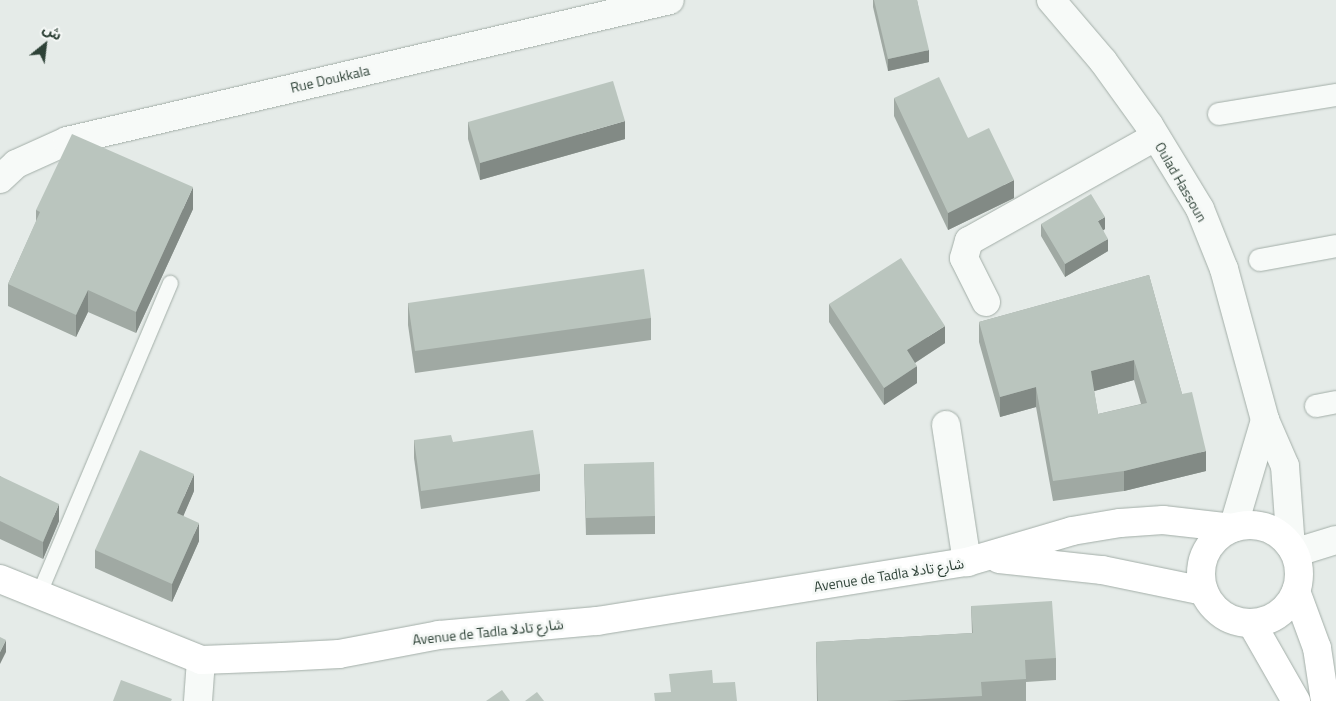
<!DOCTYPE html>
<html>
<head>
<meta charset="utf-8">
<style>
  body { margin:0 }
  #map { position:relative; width:1336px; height:701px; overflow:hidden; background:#e5ebe8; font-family:"Titillium Web","Noto Sans Arabic",sans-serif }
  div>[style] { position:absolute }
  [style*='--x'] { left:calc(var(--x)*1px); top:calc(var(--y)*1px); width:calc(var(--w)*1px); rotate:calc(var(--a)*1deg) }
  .roads { filter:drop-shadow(0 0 1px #a3aea8) drop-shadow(0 0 1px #a3aea8) }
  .service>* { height:15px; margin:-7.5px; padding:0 7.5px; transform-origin:7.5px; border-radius:7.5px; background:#f7faf8 }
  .pedestrian>* { height:22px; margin:-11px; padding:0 11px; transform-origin:11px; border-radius:11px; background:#f7faf8 }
  .minor>* { height:28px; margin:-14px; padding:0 14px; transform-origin:14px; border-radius:14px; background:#f7faf8 }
  .secondary>* { height:28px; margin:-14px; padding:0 14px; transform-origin:14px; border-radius:14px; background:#fff }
  .secondary>.ring { margin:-14px; padding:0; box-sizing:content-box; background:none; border:28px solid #fff; border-radius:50% }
  .wall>* { inset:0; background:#a0a9a3 }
  .shaded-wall>* { inset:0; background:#828a85 }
  .building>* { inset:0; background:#bac5be }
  span { translate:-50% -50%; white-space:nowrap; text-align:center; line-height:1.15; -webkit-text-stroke:5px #f5f8f6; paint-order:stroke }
  .street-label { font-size:14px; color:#2e4237 }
  .north { position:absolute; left:20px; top:20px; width:50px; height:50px; -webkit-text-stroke:4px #f5f8f6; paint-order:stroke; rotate:29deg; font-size:14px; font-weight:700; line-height:20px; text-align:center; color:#2e4237 }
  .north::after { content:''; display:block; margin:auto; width:18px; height:22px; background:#2e4237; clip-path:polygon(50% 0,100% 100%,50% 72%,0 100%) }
</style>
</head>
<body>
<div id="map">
  <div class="roads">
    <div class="service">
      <i style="--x:38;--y:595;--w:339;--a:-67.1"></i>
    </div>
    <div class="pedestrian">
      <i style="--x:1219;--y:114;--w:119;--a:-9.2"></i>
      <i style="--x:1260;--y:260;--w:77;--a:-10.4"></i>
      <i style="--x:1316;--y:406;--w:20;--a:-11"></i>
    </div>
    <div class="minor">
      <i style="--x:1051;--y:0;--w:80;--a:49.6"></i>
      <i style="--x:1103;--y:61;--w:79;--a:54.3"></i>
      <i style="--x:1149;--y:125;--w:98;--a:58.7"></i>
      <i style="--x:1200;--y:209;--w:65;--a:68.2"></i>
      <i style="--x:1224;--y:269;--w:156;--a:74.8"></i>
      <i style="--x:1265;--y:420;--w:50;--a:66.5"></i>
      <i style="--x:1285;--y:466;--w:81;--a:85.8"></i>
      <i style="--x:0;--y:179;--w:22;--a:-43"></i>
      <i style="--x:16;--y:164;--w:56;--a:-24.3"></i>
      <i style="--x:67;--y:141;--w:619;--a:-13.16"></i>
      <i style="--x:986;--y:302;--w:49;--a:-116.6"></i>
      <i style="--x:964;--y:258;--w:18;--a:-74"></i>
      <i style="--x:969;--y:241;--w:213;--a:-29.2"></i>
      <i style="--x:946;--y:425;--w:139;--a:81.3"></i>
      <i style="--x:1233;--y:528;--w:113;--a:-73.5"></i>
      <i style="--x:1297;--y:552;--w:41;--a:-17.1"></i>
      <i style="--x:198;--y:701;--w:41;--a:-85.8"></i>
    </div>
    <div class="secondary">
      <i class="ring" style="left:1201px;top:525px;width:70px;height:70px"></i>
      <i style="--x:999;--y:559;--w:104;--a:6.1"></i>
      <i style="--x:1102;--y:570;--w:104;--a:11.6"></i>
      <i style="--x:0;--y:579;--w:217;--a:21.9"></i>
      <i style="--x:201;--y:660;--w:81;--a:-2.1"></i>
      <i style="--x:282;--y:657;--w:57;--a:-3"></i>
      <i style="--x:339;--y:654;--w:102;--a:-10.8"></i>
      <i style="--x:439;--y:635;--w:159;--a:-5.1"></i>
      <i style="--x:597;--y:621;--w:375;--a:-9.1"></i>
      <i style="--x:967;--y:562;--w:109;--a:-16.4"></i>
      <i style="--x:1072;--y:531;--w:49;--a:-9.5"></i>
      <i style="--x:1120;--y:523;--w:43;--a:-4"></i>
      <i style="--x:1163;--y:520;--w:70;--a:6.5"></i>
      <i style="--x:1296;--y:591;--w:61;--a:69.8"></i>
      <i style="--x:1317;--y:648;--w:54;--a:81.4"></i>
      <i style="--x:1252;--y:624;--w:89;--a:60.3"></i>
    </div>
  </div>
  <div class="wall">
    <i style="clip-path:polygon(873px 0,917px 0,929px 62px,888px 71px,873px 7px)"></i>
    <i style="clip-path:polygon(894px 98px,968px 138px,1014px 198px,948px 230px,894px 116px)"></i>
    <i style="clip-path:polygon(468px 122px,625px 139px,480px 180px,468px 139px)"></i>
    <i style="clip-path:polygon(193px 209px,136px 333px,88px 312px,76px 337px,8px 306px,8px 284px,36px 222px,36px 210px)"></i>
    <i style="clip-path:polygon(1041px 224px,1105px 229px,1103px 230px,1108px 251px,1065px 277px,1041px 236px)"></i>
    <i style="clip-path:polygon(evenodd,1149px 275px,1182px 394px,1206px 471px,1124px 491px,1053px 501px,1036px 407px,1000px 417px,979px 342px,979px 322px,1149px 275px,1134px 380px,1141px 404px,1098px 414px,1094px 391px,1134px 380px)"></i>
    <i style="clip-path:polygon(408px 303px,651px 318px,651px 340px,415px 373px,408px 325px)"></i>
    <i style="clip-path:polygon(829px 304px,945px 343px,915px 363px,917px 383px,884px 405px,829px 322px)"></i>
    <i style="clip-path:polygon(414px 440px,453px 442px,540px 474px,540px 491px,421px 509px,414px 458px)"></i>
    <i style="clip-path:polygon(584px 464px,655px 516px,655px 534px,586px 535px)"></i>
    <i style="clip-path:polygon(0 476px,59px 521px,43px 559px,0 539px)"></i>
    <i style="clip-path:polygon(194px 491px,183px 516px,199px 541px,172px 602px,95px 568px,95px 550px)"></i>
    <i style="clip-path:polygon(971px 606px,1056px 658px,1056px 680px,1026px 682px,1026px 701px,817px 701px,816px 642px,972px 633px)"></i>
  </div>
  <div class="shaded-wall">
    <i style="clip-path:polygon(929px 50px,929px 62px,888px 71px,888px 59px)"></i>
    <i style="clip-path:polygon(625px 121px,625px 139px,480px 180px,480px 163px)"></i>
    <i style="clip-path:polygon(1014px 180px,1014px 198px,948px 230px,948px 213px)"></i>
    <i style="clip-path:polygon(193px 187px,193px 209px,136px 333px,136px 312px)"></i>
    <i style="clip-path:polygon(1105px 217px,1105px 229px,1098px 234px,1098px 221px)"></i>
    <i style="clip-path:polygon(1108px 239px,1108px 251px,1065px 277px,1065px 264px)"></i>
    <i style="clip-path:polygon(88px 290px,88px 312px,76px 337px,76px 315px)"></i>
    <i style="clip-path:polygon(945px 326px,945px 343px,907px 368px,907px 350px)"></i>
    <i style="clip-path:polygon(1134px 360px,1134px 380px,1091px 392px,1091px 371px)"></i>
    <i style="clip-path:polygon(917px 366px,917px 383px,884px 405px,884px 388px)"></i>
    <i style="clip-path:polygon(1036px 387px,1036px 407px,1000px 417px,1000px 397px)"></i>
    <i style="clip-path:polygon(1206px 451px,1206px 471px,1124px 491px,1124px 471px)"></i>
    <i style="clip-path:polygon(194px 474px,194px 491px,177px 531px,177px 513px)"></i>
    <i style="clip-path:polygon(59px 504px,59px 521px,43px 559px,43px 542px)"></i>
    <i style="clip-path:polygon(199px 523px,199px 541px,172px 602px,172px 584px)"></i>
    <i style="clip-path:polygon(6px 640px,6px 652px,0 664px,0 652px)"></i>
  </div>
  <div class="building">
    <i style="clip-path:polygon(874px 0,917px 0,929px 50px,888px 59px)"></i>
    <i style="clip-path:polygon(939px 77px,968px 138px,989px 128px,1014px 180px,948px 213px,894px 98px)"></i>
    <i style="clip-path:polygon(613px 81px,625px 121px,480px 163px,468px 122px)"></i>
    <i style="clip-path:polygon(72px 134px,193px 187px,136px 312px,88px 290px,76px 315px,8px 284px,40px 212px,36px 210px)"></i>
    <i style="clip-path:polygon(1091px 194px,1105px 217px,1098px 221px,1108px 239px,1065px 264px,1041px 224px)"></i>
    <i style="clip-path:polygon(901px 258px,945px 326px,907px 350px,917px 366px,884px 388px,829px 304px)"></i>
    <i style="clip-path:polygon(644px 269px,651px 318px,415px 351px,408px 303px)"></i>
    <i style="clip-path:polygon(evenodd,1149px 275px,1182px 394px,1192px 392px,1206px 451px,1124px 471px,1053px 481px,1036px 387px,1000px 397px,979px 322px,1149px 275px,1134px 360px,1147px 403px,1098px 414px,1091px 371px,1134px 360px)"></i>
    <i style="clip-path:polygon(533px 430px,540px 474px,421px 491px,414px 440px,451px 435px,453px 442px)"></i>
    <i style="clip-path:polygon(140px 450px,194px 474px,177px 513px,199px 523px,172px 584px,95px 550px)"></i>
    <i style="clip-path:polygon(654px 462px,655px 516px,586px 518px,584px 464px)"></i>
    <i style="clip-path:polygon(0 476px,59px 504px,43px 542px,0 521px)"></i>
    <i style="clip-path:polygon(1052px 601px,1056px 658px,1025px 660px,1026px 679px,981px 682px,982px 696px,887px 701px,818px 701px,816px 642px,973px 633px,971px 606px)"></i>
    <i style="clip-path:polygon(0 637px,6px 640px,0 652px)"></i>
    <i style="clip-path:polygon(712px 670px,713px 683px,735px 682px,737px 701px,655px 701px,654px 693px,671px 692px,669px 674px)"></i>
    <i style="clip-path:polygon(121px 680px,172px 699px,171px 701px,113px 701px)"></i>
    <i style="clip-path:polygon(502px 690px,510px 701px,486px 701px)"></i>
    <i style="clip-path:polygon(537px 692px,544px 701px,525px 701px)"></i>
  </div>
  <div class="street-label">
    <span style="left:330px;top:79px;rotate:-13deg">Rue Doukkala</span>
    <span style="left:1181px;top:182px;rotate:60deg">Oulad Hassoun</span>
    <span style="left:889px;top:575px;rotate:-9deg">Avenue de Tadla شارع تادلا</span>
    <span style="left:488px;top:632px;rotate:-6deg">Avenue de Tadla شارع تادلا</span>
  </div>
  <div class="north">ش</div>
</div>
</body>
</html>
